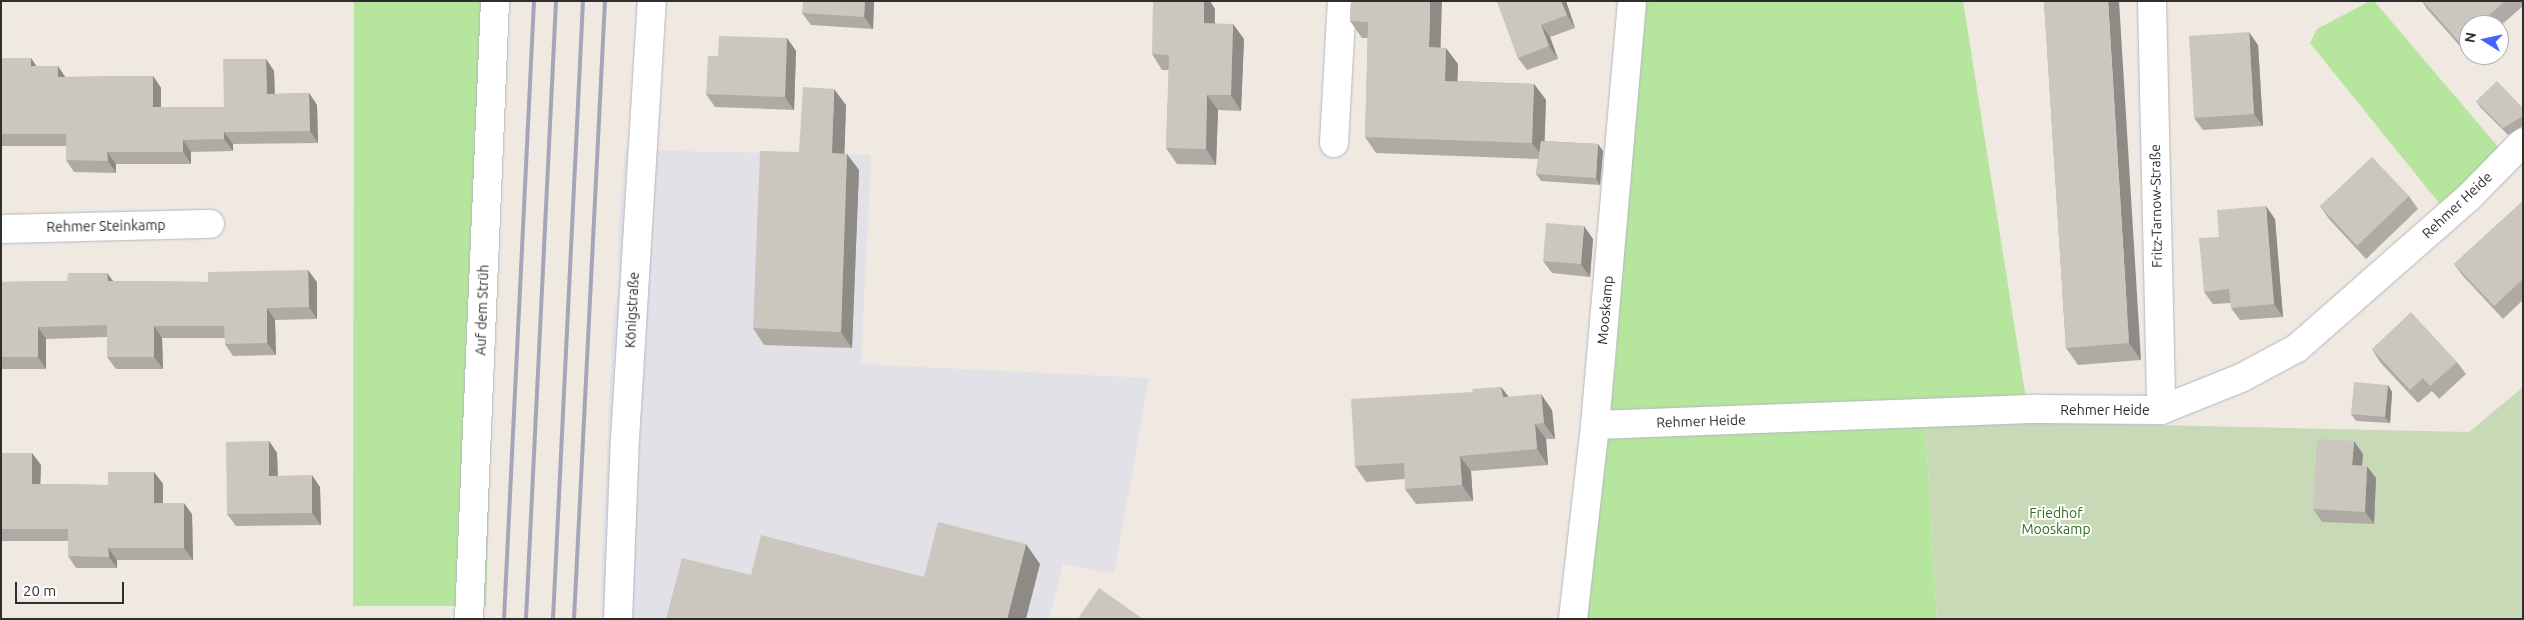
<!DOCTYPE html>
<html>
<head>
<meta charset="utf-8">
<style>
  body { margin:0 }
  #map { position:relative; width:2524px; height:620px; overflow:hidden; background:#efe9e1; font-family:Ubuntu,sans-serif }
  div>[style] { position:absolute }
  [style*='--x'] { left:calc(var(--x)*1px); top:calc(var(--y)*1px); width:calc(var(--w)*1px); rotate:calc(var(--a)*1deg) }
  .industrial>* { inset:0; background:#e3e1e8 }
  .green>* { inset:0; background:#b6e59e }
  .cemetery>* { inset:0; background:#c8d9b8 }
  .roads { filter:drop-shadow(0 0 1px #b4b7c1) drop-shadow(0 0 1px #b4b7c1) }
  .minor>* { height:28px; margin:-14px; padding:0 14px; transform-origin:14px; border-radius:14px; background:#fff }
  .rail>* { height:4px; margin:-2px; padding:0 2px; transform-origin:2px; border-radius:2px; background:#a3a6b8 }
  .wall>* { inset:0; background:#afaba4 }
  .shaded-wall>* { inset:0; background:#8e8b86 }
  .building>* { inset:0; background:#cbc7bf }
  span { translate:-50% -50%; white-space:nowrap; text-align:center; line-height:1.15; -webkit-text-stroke:4px #fff; paint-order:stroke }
  .street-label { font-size:14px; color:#2e2e2e }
  .park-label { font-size:14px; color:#2c6e1b }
  .frame { position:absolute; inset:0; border:2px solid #2e2e2e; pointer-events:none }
  .north { position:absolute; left:2459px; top:15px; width:50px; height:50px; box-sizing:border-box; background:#fff; border:1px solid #ababab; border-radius:50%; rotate:280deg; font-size:14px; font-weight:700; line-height:20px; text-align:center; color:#2e2e2e }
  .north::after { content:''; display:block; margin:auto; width:18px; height:22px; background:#4264fb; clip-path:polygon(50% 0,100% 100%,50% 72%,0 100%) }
  .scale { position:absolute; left:15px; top:582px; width:109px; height:22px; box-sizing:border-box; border:2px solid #2e2e2e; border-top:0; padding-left:6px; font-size:15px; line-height:18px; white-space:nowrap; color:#2e2e2e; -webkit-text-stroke:4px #fff; paint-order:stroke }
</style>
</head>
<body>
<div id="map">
  <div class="industrial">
    <i style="clip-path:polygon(625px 150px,871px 155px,861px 364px,1149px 378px,1114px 574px,1063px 564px,1049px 619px,602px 619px,601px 580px,613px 318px,619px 287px,618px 234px)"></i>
  </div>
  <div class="green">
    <i style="clip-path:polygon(354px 1px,503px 1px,486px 606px,353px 606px)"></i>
    <i style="clip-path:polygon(1640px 1px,1963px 1px,2030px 424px,1925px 421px,1937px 619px,1587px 619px,1616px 358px)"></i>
    <i style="clip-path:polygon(2370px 1px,2374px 1px,2506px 156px,2447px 213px,2310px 43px,2317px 29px)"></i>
  </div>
  <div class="cemetery">
    <i style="clip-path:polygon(2523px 387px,2523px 619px,1937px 619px,1925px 420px,2469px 432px)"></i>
  </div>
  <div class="roads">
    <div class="minor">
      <i style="--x:2152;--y:1;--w:409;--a:88.7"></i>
      <i style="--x:1334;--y:143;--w:142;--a:-86.8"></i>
      <i style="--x:1;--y:229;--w:209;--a:-1.4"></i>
      <i style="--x:1595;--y:425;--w:443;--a:-2.1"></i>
      <i style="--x:2038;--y:409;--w:123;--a:0.5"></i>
      <i style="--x:2161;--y:410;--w:86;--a:-21.8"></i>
      <i style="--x:2241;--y:378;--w:64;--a:-28.2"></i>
      <i style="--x:2297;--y:348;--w:227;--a:-41.3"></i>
      <i style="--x:2468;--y:198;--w:78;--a:-45.5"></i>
      <i style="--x:469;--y:619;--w:619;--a:-87.59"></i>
      <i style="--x:618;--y:619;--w:180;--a:-87.8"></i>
      <i style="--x:625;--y:439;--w:439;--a:-86.5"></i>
      <i style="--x:1573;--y:619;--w:195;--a:-83.5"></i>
      <i style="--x:1595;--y:425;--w:426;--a:-85"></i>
    </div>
  </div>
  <div class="rail">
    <i style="--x:504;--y:619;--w:619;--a:-87.22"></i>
    <i style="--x:526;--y:619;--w:619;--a:-87.22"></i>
    <i style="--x:553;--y:619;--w:619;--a:-87.22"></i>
    <i style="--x:574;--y:619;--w:619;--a:-87.13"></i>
  </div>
  <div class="wall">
    <i style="clip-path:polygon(874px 1px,873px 29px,811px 25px,802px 13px)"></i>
    <i style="clip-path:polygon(1351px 1px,1441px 48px,1458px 64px,1457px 81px,1534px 84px,1546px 100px,1544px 141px,1598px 144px,1603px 151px,1600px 185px,1541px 181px,1536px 174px,1538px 159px,1376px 153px,1365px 137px,1368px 38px,1362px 38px,1350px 21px)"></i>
    <i style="clip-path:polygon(1497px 1px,1566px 1px,1575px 28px,1550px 37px,1558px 59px,1527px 70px,1518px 58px)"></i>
    <i style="clip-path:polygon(2044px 1px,2141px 360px,2078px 365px,2066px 348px)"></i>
    <i style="clip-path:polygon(2422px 1px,2523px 1px,2523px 6px,2499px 27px,2499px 25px,2469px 25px,2469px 54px,2468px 55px,2427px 9px)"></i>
    <i style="clip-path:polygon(1215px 9px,1215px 23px,1244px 39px,1241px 111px,1218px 110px,1216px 165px,1177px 164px,1166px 148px,1169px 70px,1162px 70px,1152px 54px)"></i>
    <i style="clip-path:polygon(787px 38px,796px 51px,794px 110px,715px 107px,706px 94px,718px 56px)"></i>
    <i style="clip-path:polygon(2258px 45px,2263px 126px,2203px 130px,2194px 118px)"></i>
    <i style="clip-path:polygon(1px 58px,37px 66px,65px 77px,153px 76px,161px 88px,161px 107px,224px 107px,266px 59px,274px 71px,275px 94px,309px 93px,317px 105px,318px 143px,233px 144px,233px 151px,191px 152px,191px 164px,116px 164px,116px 173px,74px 172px,66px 160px,66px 146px,1px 146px)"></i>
    <i style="clip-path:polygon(2476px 101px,2523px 108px,2523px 126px,2508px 135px,2481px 108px)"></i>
    <i style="clip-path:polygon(846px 105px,844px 154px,859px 170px,852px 348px,764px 345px,753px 328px,799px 152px)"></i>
    <i style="clip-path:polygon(2409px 196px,2418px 209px,2366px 259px,2329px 219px,2320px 206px)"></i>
    <i style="clip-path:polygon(2523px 201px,2523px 300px,2503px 319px,2463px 276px,2454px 264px)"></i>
    <i style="clip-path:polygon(2275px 219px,2283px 317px,2240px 320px,2231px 308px,2231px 303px,2213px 304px,2204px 292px,2219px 237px)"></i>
    <i style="clip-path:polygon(1593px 239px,1590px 277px,1552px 273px,1543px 261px)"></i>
    <i style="clip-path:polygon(107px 273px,113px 281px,208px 282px,317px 282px,317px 319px,275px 320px,276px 355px,233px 356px,225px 344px,225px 338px,162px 338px,163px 369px,116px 369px,107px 357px,107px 337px,46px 339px,46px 369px,1px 369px,1px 282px,67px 281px)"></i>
    <i style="clip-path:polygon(2372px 349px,2457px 362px,2466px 374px,2439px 399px,2432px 391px,2418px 403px,2380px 362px)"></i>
    <i style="clip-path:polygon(2388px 385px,2392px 392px,2390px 423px,2356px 421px,2351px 414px)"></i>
    <i style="clip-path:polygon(1501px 387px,1509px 397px,1552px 410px,1555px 439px,1546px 439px,1548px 465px,1471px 471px,1473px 501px,1416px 504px,1405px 489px,1405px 479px,1366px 482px,1355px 466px,1473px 392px)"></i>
    <i style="clip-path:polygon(269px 441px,277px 453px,278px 476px,320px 487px,321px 525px,236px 526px,227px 514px)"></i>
    <i style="clip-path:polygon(1px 453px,41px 465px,40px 484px,108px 485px,154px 472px,163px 484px,163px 503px,192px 514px,193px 560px,117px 560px,117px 568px,76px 568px,68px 556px,68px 541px,1px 541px)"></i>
    <i style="clip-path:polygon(2363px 454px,2362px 466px,2376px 478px,2374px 524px,2322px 522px,2313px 509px)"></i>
  </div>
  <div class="shaded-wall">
    <i style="clip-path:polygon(865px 1px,874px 1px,873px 29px,864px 17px)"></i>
    <i style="clip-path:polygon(1204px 1px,1210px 1px,1215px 9px,1214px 38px,1204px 23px)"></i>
    <i style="clip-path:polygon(1430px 1px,1442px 1px,1440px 64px,1429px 47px)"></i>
    <i style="clip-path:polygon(1561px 1px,1566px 1px,1575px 28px,1567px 15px)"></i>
    <i style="clip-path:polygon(2108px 1px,2119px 1px,2141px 360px,2129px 343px)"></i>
    <i style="clip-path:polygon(1233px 24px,1244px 39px,1241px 111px,1231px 95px)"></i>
    <i style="clip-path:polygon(1541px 25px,1550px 37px,1558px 59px,1549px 46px)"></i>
    <i style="clip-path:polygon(2249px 32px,2258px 45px,2263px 126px,2254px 114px)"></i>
    <i style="clip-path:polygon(787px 38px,796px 51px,794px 110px,785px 97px)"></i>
    <i style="clip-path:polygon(1446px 48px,1458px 64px,1457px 97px,1445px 81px)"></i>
    <i style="clip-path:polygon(31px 58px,39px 70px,31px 66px)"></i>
    <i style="clip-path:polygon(266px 59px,274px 71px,275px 106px,267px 94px)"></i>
    <i style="clip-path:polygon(58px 66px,66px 78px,58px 77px)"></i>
    <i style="clip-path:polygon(153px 76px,161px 88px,161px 119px,153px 107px)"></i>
    <i style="clip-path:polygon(1534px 84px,1546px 100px,1544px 159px,1532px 143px)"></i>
    <i style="clip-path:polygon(834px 89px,846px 105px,844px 170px,832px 153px)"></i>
    <i style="clip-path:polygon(309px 93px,317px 105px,318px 143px,310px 131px)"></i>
    <i style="clip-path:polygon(1207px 95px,1218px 110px,1216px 165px,1206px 149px)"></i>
    <i style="clip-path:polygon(224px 132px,233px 144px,233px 151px,224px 139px)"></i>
    <i style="clip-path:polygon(183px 140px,191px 152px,191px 164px,183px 152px)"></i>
    <i style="clip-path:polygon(1598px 144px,1603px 151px,1600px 185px,1596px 178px)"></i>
    <i style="clip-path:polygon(107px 152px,116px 164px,116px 173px,108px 161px)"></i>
    <i style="clip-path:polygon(847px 154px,859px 170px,852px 348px,841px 332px)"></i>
    <i style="clip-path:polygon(2266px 206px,2275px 219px,2283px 317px,2274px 304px)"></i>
    <i style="clip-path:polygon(1584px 226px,1593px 239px,1590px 277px,1581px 264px)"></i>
    <i style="clip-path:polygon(308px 270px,317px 282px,317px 319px,309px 307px)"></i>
    <i style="clip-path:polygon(107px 273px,116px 285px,108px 281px)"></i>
    <i style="clip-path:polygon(267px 308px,275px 320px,276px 355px,267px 343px)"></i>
    <i style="clip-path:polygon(154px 326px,162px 338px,163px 369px,154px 357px)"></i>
    <i style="clip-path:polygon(38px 327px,46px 339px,46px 369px,38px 357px)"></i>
    <i style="clip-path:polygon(2388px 385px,2392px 392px,2390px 423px,2385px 417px)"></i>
    <i style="clip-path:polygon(1501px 387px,1512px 402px,1503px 397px)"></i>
    <i style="clip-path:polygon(1541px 394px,1552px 410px,1555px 439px,1544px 423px)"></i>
    <i style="clip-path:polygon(1535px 424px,1546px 439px,1548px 465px,1537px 449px)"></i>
    <i style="clip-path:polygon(269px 441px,277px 453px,278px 488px,269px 476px)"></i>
    <i style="clip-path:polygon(2354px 441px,2363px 454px,2361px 478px,2352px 465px)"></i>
    <i style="clip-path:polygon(32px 453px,41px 465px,40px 496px,32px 484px)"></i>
    <i style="clip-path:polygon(1460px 456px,1471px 471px,1473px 501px,1462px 485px)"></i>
    <i style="clip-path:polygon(2367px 466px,2376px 478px,2374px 524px,2365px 512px)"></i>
    <i style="clip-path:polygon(154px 472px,163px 484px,163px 515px,154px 503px)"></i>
    <i style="clip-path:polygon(312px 475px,320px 487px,321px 525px,312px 513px)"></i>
    <i style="clip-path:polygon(184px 503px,192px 514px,193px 560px,184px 548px)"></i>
    <i style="clip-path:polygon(1026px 544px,1040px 564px,1026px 619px,1007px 619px)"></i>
    <i style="clip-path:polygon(108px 548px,117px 560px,117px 568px,109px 557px)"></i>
  </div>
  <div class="building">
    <i style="clip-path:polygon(803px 1px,865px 1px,864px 17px,802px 13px)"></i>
    <i style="clip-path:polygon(1153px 1px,1204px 1px,1204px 23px,1233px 24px,1231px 95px,1207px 95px,1206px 149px,1166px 148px,1169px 55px,1152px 54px)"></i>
    <i style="clip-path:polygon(1351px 1px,1430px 1px,1429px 47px,1446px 48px,1445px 81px,1534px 84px,1532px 143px,1365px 137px,1368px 22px,1350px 21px)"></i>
    <i style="clip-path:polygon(1497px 1px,1561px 1px,1567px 15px,1541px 25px,1549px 46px,1518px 58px)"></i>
    <i style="clip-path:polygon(2044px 1px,2108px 1px,2129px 343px,2066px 348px)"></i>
    <i style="clip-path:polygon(2423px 1px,2505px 1px,2478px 25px,2469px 25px,2469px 33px,2459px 42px)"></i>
    <i style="clip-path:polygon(2249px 32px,2254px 114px,2194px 118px,2189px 36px)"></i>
    <i style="clip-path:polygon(719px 36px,787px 38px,785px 97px,706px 94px,708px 56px,718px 56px)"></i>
    <i style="clip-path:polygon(1px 58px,31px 58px,31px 66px,58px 66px,58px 77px,153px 76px,153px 107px,224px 107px,223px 59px,266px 59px,267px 94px,309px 93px,310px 131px,224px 132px,224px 139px,183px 140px,183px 152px,107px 152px,108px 161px,66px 160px,66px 134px,1px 134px)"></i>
    <i style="clip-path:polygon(2497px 81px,2523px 108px,2523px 116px,2503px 128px,2476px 101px)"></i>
    <i style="clip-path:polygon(803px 87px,834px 89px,832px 153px,847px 154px,841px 332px,753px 328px,760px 151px,799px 152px)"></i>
    <i style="clip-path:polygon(1541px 141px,1598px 144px,1596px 178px,1536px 174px)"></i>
    <i style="clip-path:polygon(2372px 157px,2409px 196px,2357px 246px,2320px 206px)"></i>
    <i style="clip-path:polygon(2523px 201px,2523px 279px,2494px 306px,2454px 264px)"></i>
    <i style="clip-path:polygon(2266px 206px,2274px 304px,2231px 308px,2229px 289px,2204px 292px,2199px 238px,2219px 237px,2217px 210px)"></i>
    <i style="clip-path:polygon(1546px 223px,1584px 226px,1581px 264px,1543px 261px)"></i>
    <i style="clip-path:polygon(308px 270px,309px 307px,267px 308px,267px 343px,225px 344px,224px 326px,154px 326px,154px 357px,107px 357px,107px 325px,38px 327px,38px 357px,1px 357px,1px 282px,67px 281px,68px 273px,107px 273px,108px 281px,208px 282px,208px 272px)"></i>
    <i style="clip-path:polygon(2411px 312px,2457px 362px,2430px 386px,2423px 378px,2410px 390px,2372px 349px)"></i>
    <i style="clip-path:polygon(2354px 382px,2388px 385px,2385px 417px,2351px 414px)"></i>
    <i style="clip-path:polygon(1501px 387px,1503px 397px,1541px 394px,1544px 423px,1535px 424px,1537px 449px,1460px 456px,1462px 485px,1405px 489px,1404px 463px,1355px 466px,1351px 399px,1473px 392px,1472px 389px)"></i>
    <i style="clip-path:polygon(2317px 439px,2354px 441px,2352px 465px,2367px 466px,2365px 512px,2313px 509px)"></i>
    <i style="clip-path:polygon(269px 441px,269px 476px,312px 475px,312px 513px,227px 514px,226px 442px)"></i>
    <i style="clip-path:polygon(1px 453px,32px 453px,32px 484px,108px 485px,108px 472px,154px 472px,154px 503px,184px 503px,184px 548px,108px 548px,109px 557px,68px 556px,68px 529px,1px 529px)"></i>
    <i style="clip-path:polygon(938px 522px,1026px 544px,1007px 619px,666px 619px,682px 558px,751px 575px,761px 535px,924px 577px)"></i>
    <i style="clip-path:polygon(1099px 588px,1143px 619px,1081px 619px,1079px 617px)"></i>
  </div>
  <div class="street-label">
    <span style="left:2457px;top:205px;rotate:-43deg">Rehmer Heide</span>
    <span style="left:2156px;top:206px;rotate:-91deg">Fritz-Tarnow-Straße</span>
    <span style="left:106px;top:226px;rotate:-1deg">Rehmer Steinkamp</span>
    <span style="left:482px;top:310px;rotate:-88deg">Auf dem Strüh</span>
    <span style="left:632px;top:310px;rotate:-87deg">Königstraße</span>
    <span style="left:1605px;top:310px;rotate:-85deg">Mooskamp</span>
    <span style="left:2105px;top:410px">Rehmer Heide</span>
    <span style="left:1701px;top:421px;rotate:-2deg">Rehmer Heide</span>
  </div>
  <div class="park-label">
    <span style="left:2056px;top:521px">Friedhof<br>Mooskamp</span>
  </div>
  <div class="frame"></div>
  <div class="north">N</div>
  <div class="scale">20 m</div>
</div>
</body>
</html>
